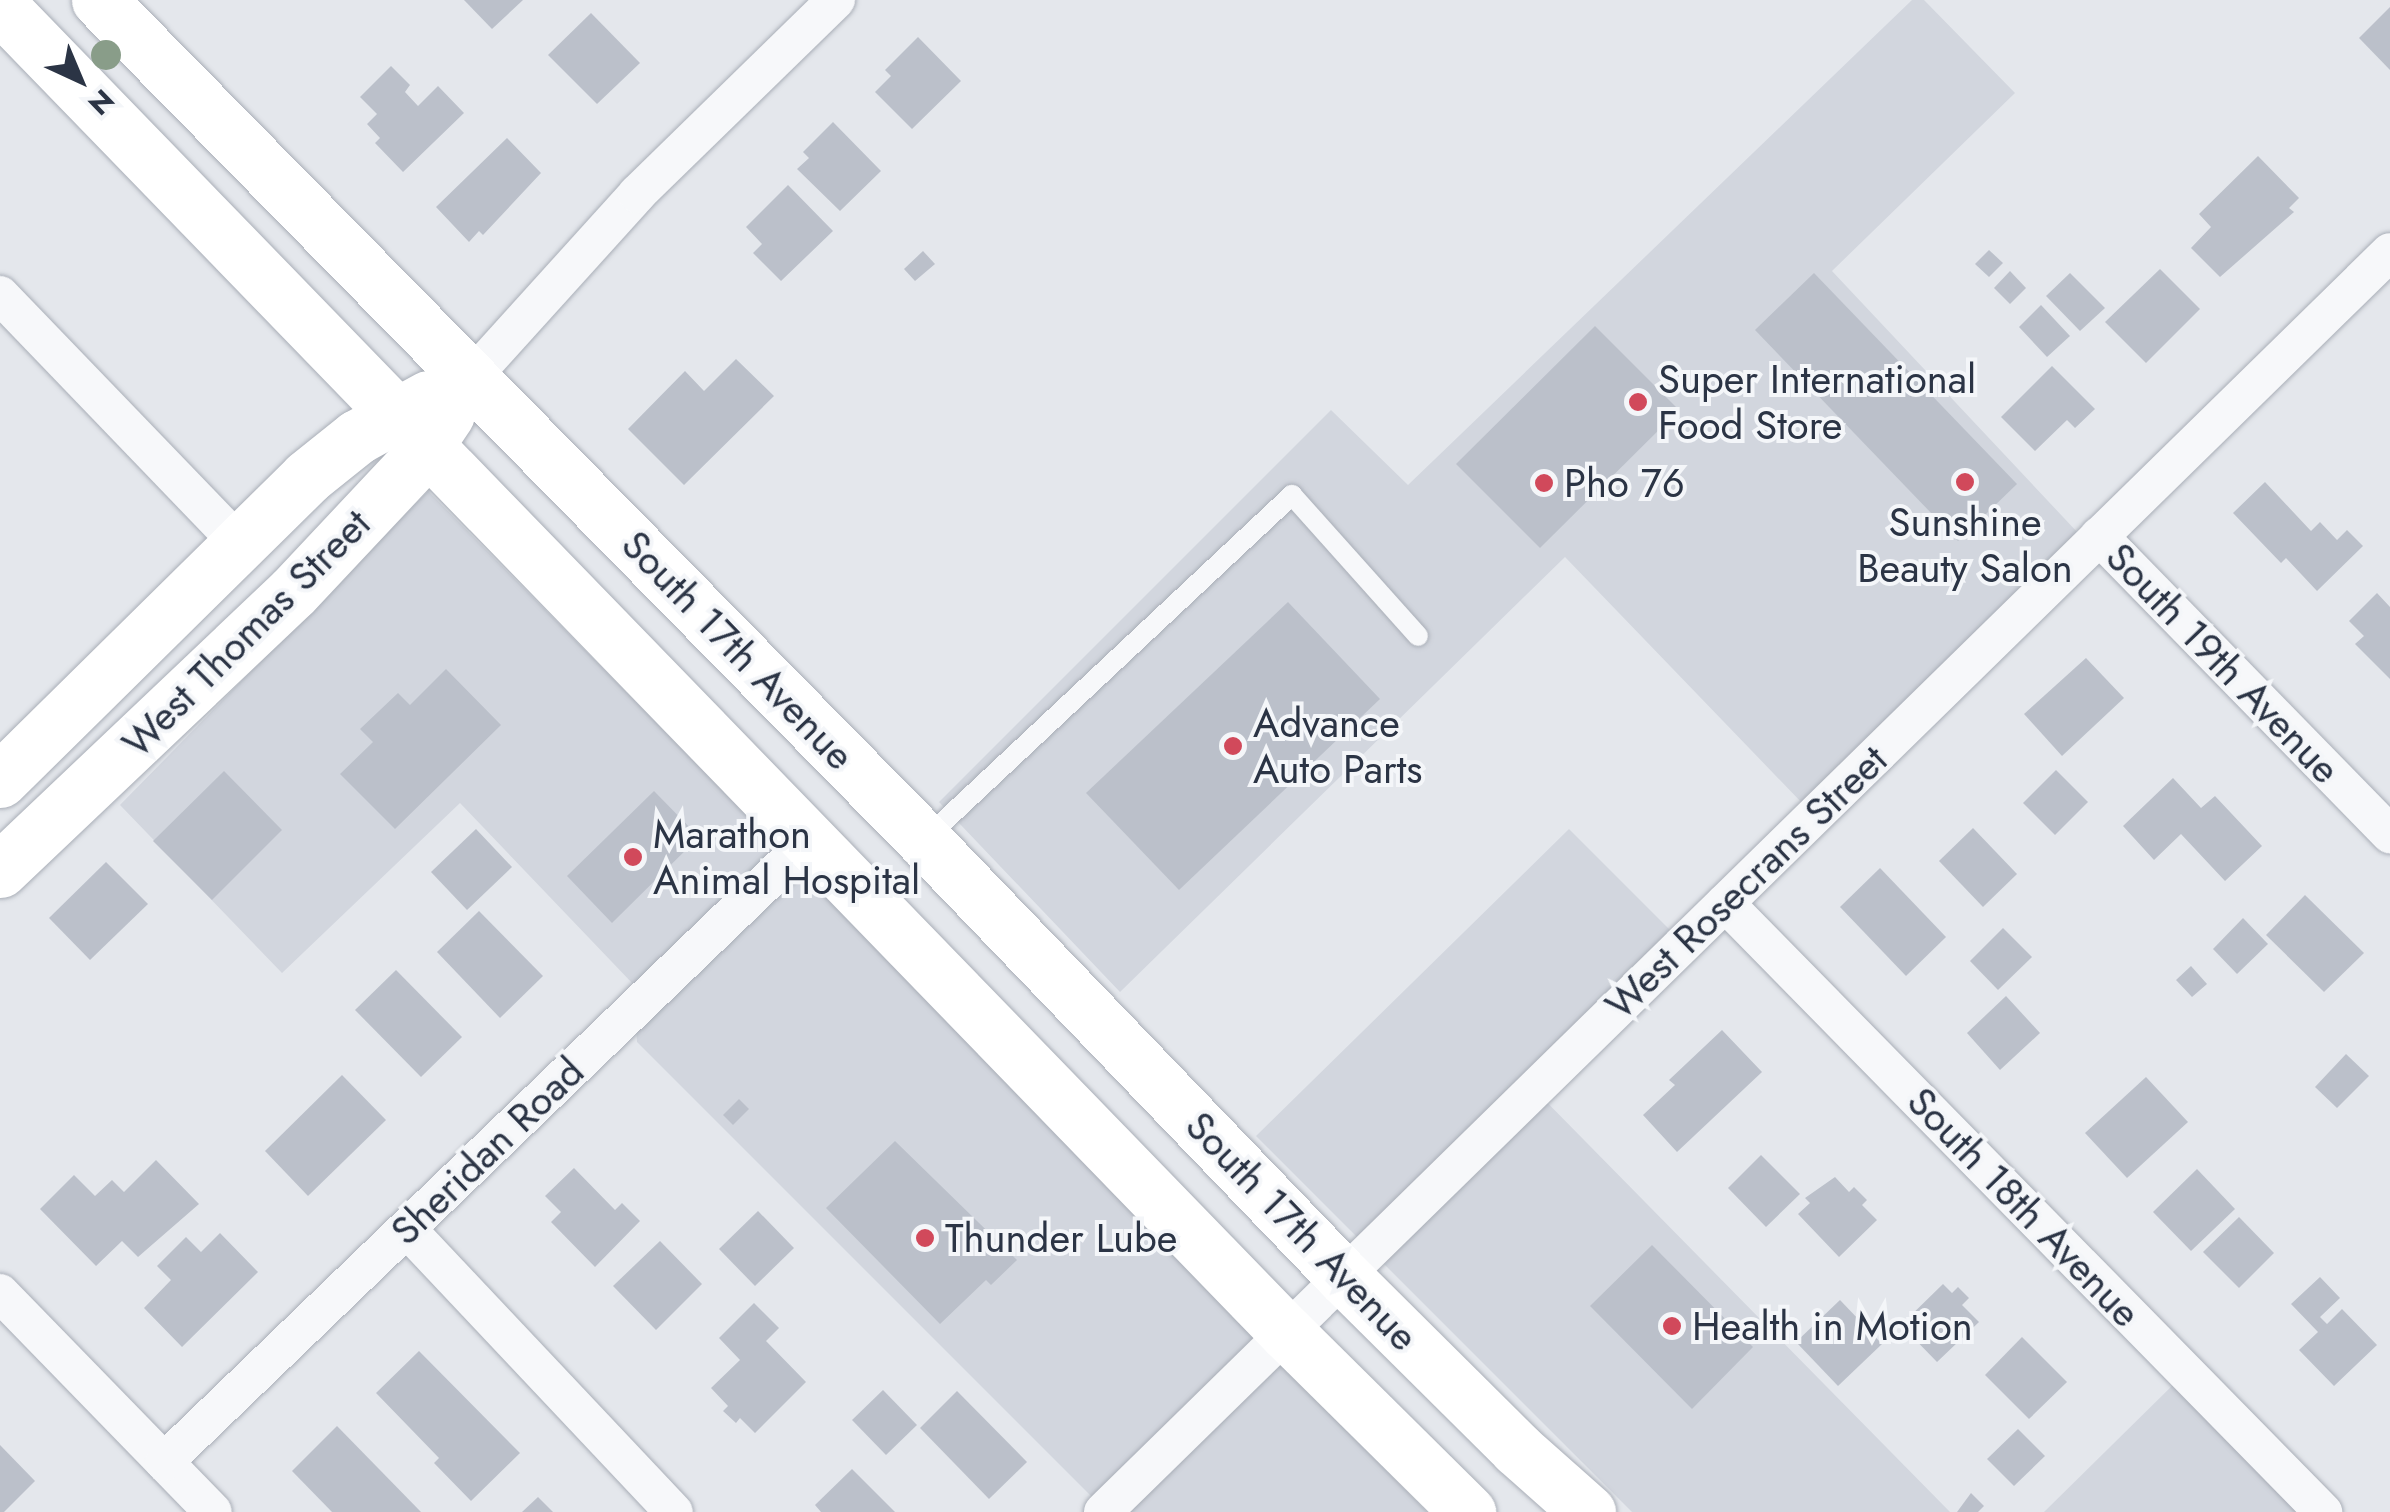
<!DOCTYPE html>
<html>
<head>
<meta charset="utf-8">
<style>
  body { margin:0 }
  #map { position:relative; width:2390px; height:1512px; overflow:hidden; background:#e4e7ec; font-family:Jost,sans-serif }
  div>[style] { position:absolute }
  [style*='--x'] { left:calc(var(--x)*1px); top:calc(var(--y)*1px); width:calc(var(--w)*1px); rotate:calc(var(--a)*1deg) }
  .built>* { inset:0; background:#d2d6de }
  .building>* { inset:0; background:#bbc0ca }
  .roads { filter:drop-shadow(0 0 2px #a9aeb7) drop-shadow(0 0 2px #a9aeb7) }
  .service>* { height:20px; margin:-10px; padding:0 10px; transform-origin:10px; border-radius:10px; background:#f7f8fa }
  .minor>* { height:38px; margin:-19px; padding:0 19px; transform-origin:19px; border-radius:19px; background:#f7f8fa }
  .secondary>* { height:55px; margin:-27.5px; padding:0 27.5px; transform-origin:27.5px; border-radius:27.5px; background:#fff }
  .trees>* { width:30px; height:30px; margin:-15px; border-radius:50%; background:#899d89 }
  .dots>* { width:28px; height:28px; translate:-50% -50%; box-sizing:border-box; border:5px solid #f4f6f9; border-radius:50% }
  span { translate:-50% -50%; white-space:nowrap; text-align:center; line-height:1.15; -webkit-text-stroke:8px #f4f6f9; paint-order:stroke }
  .poi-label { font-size:40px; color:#2b3445 }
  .left { translate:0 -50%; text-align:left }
  .street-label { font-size:40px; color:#2b3445 }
  .north { position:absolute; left:30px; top:30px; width:100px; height:100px; -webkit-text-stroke:8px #f4f6f9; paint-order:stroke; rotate:136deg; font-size:28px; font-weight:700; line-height:40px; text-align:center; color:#2b3445 }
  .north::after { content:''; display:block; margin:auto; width:35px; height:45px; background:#2b3445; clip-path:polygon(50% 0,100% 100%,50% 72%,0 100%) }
</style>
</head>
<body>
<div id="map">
  <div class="built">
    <i style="clip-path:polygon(1912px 0,1924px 0,2015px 93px,1832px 271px,2079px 534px,1803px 804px,1565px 557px,1120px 992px,939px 802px,1331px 410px,1408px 485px)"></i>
    <i style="clip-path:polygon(428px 491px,636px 702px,1427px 1512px,1107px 1512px,637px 1042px,633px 984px,460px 803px,282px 973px,120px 805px)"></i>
    <i style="clip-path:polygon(1569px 829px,1670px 930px,1522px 1077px,1950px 1512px,1632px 1512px,1256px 1136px)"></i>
    <i style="clip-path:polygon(2178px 1380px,2306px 1512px,2044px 1512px)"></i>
  </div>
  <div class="building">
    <i style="clip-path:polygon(464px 0,523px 0,492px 29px)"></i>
    <i style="clip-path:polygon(2390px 7px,2390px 70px,2359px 38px)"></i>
    <i style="clip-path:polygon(591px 13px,640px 63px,597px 104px,548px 55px)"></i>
    <i style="clip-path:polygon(918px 37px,961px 81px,912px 129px,875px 92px,891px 76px,885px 70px)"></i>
    <i style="clip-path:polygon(391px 66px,410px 85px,405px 92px,418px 106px,438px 86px,464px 113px,403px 172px,375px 143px,380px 138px,367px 124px,377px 114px,360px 97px)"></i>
    <i style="clip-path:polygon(833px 122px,881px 171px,840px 211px,797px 169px,809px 158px,803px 152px)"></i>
    <i style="clip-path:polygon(507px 138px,541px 173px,483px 235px,479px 231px,469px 242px,436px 207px)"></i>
    <i style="clip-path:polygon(2258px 156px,2299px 198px,2289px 208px,2294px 212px,2220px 277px,2191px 248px,2211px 227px,2199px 214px)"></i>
    <i style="clip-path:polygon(788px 185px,833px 231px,781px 281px,753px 253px,762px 244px,746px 227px)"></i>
    <i style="clip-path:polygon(1989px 250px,2003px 263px,1989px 277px,1975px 264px)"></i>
    <i style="clip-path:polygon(923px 251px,935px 264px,915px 281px,904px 269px)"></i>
    <i style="clip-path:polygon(2160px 269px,2200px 309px,2146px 363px,2105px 322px)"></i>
    <i style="clip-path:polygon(2010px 271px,2026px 288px,2010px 304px,1994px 288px)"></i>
    <i style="clip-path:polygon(1814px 273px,2017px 484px,1958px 541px,1755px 330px)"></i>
    <i style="clip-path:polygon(2070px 273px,2105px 308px,2080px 331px,2046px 296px)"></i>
    <i style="clip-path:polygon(2041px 305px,2070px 336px,2047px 357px,2019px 327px)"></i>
    <i style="clip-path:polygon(1595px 326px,1679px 410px,1540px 548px,1456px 464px)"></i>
    <i style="clip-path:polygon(736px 359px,774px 396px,684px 485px,628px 429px,685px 371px,704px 391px)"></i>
    <i style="clip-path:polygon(2052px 366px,2095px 409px,2075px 428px,2067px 420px,2035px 451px,2001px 417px)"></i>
    <i style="clip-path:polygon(2265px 482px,2311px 531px,2320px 522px,2337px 540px,2347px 530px,2363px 546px,2317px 591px,2286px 558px,2281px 563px,2233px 513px)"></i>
    <i style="clip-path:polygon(2377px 593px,2390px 607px,2390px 679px,2355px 644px,2364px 636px,2349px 621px)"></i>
    <i style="clip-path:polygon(1288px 602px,1380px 699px,1179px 890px,1086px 793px)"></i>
    <i style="clip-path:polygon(2086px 658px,2124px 698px,2062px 756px,2024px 714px)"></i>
    <i style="clip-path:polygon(446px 669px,501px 725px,395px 829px,340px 774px,373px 742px,360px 729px,398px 693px,410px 705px)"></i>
    <i style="clip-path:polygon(2056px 770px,2088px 802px,2055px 835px,2023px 803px)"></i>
    <i style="clip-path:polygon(224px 771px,282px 830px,212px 900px,153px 841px)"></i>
    <i style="clip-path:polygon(2173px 778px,2201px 808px,2215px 796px,2262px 846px,2225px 881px,2181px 834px,2154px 860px,2123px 826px)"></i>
    <i style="clip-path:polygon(654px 791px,699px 837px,612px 923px,567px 876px)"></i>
    <i style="clip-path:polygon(1973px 828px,2017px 874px,1983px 907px,1939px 861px)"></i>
    <i style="clip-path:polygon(476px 829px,512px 867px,467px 910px,431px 872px)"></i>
    <i style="clip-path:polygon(106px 862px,148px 904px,90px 960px,49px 918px)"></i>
    <i style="clip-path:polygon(1880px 868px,1946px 937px,1906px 976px,1840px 907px)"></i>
    <i style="clip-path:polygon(2305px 895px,2364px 953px,2324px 992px,2266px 935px)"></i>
    <i style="clip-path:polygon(479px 911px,543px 976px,500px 1018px,437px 952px)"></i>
    <i style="clip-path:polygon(2243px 918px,2268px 944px,2237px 974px,2213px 949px)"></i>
    <i style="clip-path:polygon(2003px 928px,2032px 957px,1998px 990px,1970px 961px)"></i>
    <i style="clip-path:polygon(2191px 966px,2207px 984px,2192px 997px,2176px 980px)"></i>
    <i style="clip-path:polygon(396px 970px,462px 1037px,421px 1077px,355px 1010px)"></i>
    <i style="clip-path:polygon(2006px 996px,2040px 1033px,2000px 1070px,1967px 1033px)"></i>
    <i style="clip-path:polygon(1722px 1030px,1762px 1072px,1677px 1152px,1643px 1115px,1675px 1085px,1669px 1080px)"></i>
    <i style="clip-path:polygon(2346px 1054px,2369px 1076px,2337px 1108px,2315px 1087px)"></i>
    <i style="clip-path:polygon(342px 1075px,386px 1120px,308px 1196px,265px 1151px)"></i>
    <i style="clip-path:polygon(2146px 1077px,2188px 1122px,2127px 1178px,2085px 1133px)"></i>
    <i style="clip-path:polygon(739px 1099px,749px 1109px,733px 1125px,723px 1115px)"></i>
    <i style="clip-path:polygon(895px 1141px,1017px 1260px,991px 1285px,986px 1280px,940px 1324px,826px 1208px)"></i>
    <i style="clip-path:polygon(1761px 1155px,1800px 1194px,1766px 1227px,1728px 1188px)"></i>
    <i style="clip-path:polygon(156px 1160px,199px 1204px,138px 1257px,122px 1241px,96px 1266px,40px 1209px,74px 1175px,95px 1196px,112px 1180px,124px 1192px)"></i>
    <i style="clip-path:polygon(574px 1168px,615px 1210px,622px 1203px,640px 1221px,595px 1267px,551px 1222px,561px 1212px,545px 1196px)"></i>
    <i style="clip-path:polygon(2197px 1169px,2235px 1209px,2191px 1251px,2153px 1212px)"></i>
    <i style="clip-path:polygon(1835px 1177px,1849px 1192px,1854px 1187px,1867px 1200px,1862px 1205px,1877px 1220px,1839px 1257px,1798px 1214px,1810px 1203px,1805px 1198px)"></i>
    <i style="clip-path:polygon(758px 1211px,794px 1248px,755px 1286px,719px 1249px)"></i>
    <i style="clip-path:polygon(2239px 1217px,2274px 1253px,2239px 1288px,2203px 1252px)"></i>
    <i style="clip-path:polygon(220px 1233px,258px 1272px,182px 1347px,144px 1308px,171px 1280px,157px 1266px,186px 1237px,201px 1252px)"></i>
    <i style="clip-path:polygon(660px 1241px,702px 1284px,656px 1330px,613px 1286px)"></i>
    <i style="clip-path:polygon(1652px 1245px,1753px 1347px,1692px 1409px,1590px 1306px)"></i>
    <i style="clip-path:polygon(2320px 1277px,2340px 1298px,2320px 1317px,2327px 1324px,2342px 1309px,2377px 1345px,2334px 1386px,2299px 1350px,2318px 1332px,2291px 1304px)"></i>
    <i style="clip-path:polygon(1943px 1284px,1952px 1293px,1958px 1287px,1969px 1298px,1962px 1305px,1979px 1322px,1937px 1362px,1901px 1325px)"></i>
    <i style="clip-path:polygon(1840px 1300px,1882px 1344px,1838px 1386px,1796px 1342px)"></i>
    <i style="clip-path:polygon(754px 1303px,779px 1328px,766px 1341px,806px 1382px,755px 1433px,740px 1418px,736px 1423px,723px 1411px,728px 1406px,711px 1388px,740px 1360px,719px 1338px)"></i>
    <i style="clip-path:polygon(2022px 1337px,2067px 1382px,2029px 1419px,1985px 1375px)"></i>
    <i style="clip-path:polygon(419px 1351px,520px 1453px,471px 1501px,434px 1463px,439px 1458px,376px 1393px)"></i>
    <i style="clip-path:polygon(883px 1390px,917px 1425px,886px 1455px,852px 1420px)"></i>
    <i style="clip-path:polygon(957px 1391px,1027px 1462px,989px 1499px,920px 1428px)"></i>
    <i style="clip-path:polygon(337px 1426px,421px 1512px,332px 1512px,292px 1471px)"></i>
    <i style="clip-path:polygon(2018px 1429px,2045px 1456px,2014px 1486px,1987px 1459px)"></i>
    <i style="clip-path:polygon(0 1445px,35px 1481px,4px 1512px,0 1512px)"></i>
    <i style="clip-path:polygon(852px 1469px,895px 1512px,821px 1512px,815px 1505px)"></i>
    <i style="clip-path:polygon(1971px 1493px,1984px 1506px,1978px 1512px,1957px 1512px)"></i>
    <i style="clip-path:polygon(538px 1497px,553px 1512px,522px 1512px)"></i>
  </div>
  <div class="roads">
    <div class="service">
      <i style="--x:925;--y:839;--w:503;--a:-43.15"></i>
      <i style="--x:1292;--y:495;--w:189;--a:48.2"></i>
    </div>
    <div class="minor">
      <i style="--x:0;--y:295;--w:346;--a:46.1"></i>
      <i style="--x:471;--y:378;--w:248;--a:-47.9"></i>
      <i style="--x:637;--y:194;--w:278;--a:-44.3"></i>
      <i style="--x:2099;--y:536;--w:417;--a:45.7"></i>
      <i style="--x:1725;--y:903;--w:854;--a:45.52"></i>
      <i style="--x:407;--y:1229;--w:389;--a:46.7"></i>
      <i style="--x:0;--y:1293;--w:305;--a:45.8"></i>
      <i style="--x:164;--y:1462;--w:898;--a:-43.92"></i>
      <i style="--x:1103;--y:1512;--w:1801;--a:-44.39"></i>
    </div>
    <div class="secondary">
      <i style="--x:99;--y:0;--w:1177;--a:45.52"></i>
      <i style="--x:924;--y:840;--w:605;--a:46.14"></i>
      <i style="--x:1343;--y:1276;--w:245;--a:44.8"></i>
      <i style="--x:1517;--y:1449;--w:95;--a:41.6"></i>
      <i style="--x:0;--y:6;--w:1849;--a:45.88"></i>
      <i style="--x:1287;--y:1333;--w:255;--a:44.7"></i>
      <i style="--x:0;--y:780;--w:431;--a:-44.6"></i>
      <i style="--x:307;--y:477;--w:64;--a:-38.7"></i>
      <i style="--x:357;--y:437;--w:81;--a:-28.8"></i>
      <i style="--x:0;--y:870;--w:404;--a:-43.5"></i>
      <i style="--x:293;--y:592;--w:177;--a:-46.8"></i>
      <i style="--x:414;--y:463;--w:59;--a:-56"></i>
    </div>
  </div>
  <div class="trees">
    <i style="left:106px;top:55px"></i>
  </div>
  <div class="dots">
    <i style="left:1638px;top:402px;background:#d1495b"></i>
    <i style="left:1965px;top:482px;background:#d1495b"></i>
    <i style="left:1544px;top:483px;background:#d1495b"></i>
    <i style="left:1233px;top:746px;background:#d1495b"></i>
    <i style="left:633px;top:857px;background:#d1495b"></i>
    <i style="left:925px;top:1238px;background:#d1495b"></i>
    <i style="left:1672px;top:1326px;background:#d1495b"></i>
  </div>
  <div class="poi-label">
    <span class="left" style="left:1658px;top:402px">Super International<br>Food Store</span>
    <span class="left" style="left:1564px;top:483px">Pho 76</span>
    <span style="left:1965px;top:545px">Sunshine<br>Beauty Salon</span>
    <span class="left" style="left:1253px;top:746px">Advance<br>Auto Parts</span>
    <span class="left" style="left:653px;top:857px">Marathon<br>Animal Hospital</span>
    <span class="left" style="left:945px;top:1238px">Thunder Lube</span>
    <span class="left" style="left:1692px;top:1326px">Health in Motion</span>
  </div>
  <div class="street-label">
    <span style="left:246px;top:633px;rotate:-45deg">West Thomas Street</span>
    <span style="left:738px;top:650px;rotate:46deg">South 17th Avenue</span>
    <span style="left:2223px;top:663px;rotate:46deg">South 19th Avenue</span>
    <span style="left:1746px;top:882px;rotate:-44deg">West Rosecrans Street</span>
    <span style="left:487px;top:1151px;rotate:-44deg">Sheridan Road</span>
    <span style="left:2024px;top:1207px;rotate:46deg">South 18th Avenue</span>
    <span style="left:1302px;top:1231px;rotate:46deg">South 17th Avenue</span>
  </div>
  <div class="north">N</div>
</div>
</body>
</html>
